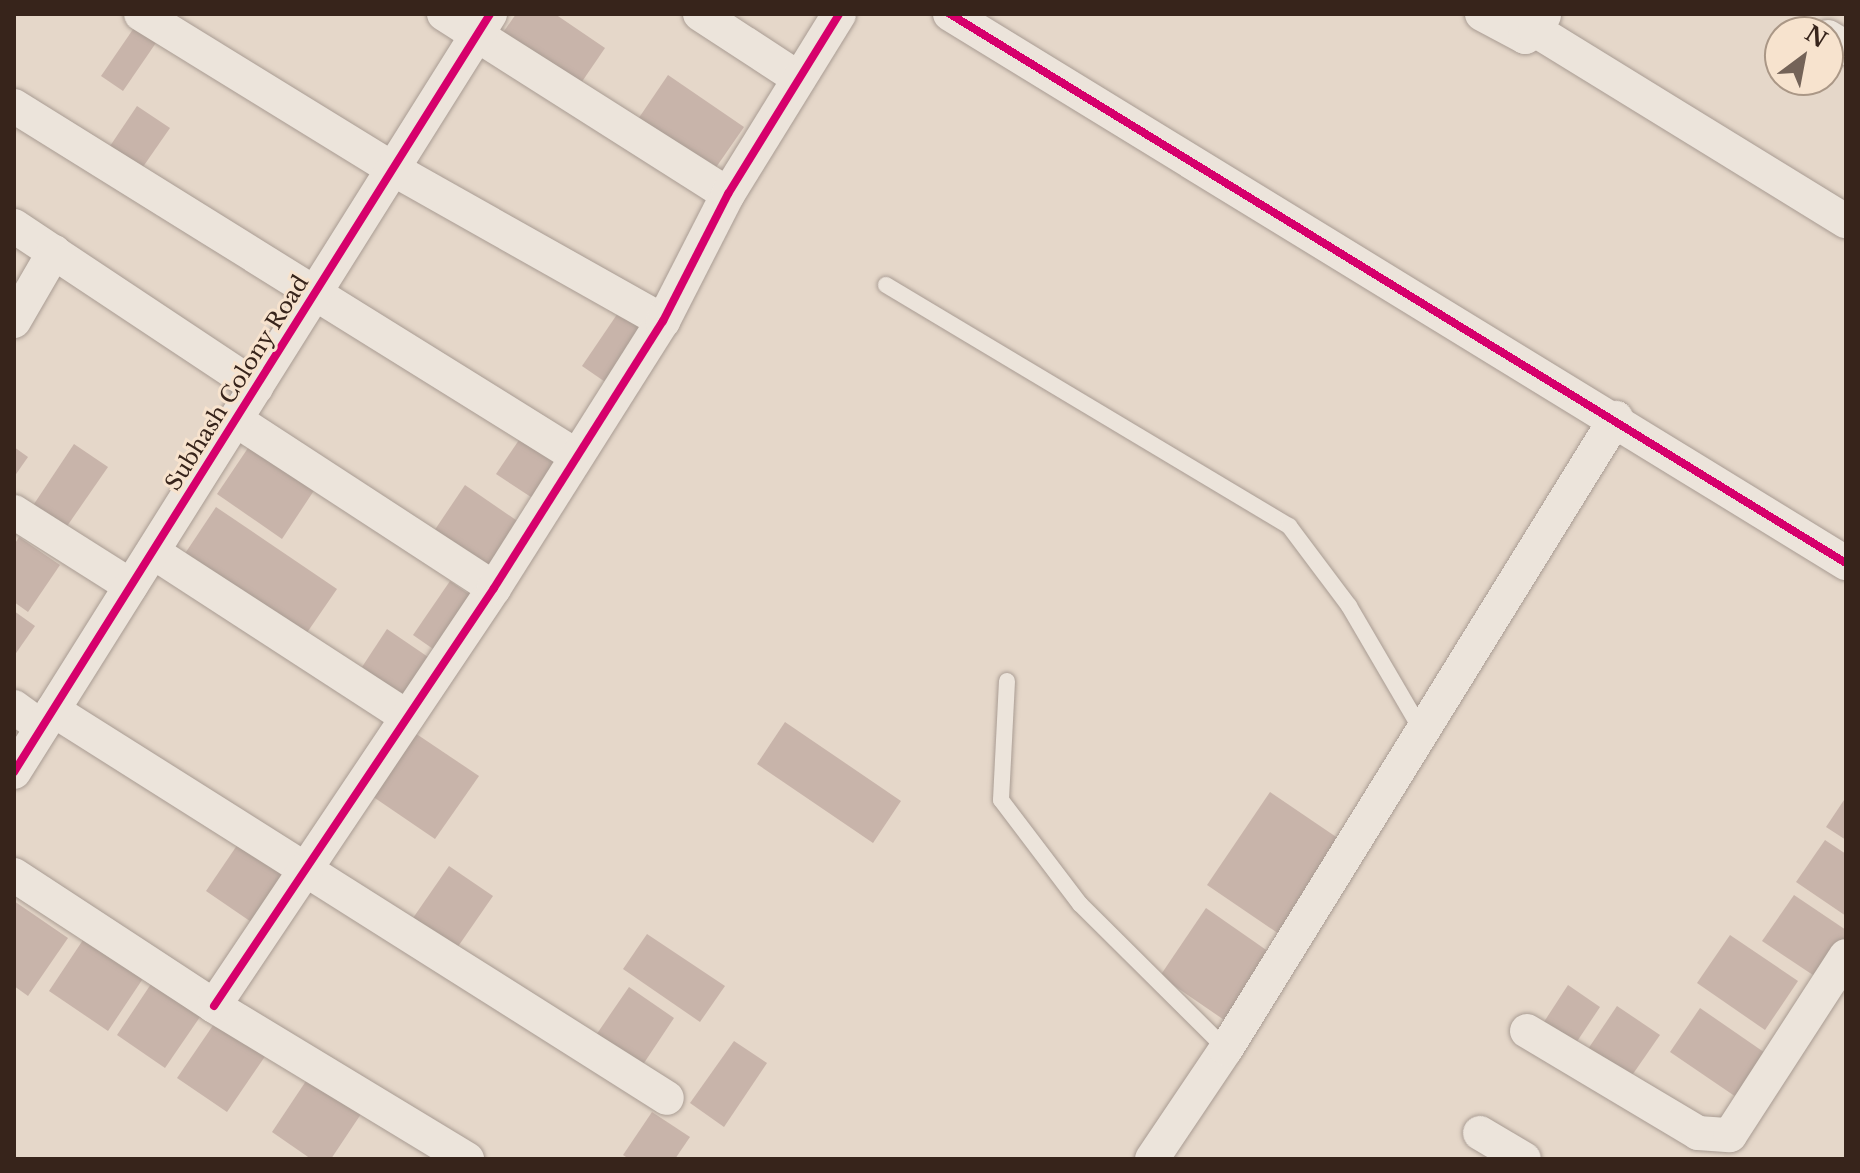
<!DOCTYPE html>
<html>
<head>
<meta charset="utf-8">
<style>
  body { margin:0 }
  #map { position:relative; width:1860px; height:1173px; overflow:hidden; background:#e5d7c9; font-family:"Libre Baskerville",serif }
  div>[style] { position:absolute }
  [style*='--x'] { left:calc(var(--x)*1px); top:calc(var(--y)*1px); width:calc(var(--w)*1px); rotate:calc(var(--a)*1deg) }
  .building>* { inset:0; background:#c8b4aa }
  .roads { filter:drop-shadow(0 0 2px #a99c93) drop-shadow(0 0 2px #a99c93) }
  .lane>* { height:16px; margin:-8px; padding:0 8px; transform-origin:8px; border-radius:8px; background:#ece4db }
  .street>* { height:34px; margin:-17px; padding:0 17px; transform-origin:17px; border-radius:17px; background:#ece4db }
  .cycleway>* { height:8px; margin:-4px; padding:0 4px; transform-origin:4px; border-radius:4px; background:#d6006c }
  span { translate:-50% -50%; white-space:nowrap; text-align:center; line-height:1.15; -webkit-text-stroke:6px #f7e3ce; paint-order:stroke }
  .street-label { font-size:22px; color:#37241b }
  .frame { position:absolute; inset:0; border:16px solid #37241b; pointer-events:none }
  .north { position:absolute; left:1764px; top:16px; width:80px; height:80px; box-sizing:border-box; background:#f7e3ce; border:2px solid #aa9786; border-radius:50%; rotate:32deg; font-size:22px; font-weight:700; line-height:32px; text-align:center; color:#37241b }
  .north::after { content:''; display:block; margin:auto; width:28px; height:36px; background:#746358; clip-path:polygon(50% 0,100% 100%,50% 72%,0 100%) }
</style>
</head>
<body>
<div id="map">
  <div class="building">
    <i style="clip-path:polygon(516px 14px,555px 14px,605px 48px,579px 86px,502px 34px)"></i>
    <i style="clip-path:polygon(138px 22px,160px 37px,123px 91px,101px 76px)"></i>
    <i style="clip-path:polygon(668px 75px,744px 127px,708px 179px,632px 128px)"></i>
    <i style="clip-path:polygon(137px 106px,170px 128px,138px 174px,106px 152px)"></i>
    <i style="clip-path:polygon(620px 310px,652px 332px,614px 388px,582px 366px)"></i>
    <i style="clip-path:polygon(521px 437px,561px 464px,537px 501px,496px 474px)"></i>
    <i style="clip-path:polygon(74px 444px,108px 467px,63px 532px,30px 510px)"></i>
    <i style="clip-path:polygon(250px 445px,315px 489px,282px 539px,217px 494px)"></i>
    <i style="clip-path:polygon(14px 447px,28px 457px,14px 477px)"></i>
    <i style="clip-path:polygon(465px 485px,526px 527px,491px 578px,430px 537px)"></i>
    <i style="clip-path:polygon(216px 507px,337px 589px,304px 637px,184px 555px)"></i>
    <i style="clip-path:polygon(19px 537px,60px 565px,28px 612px,14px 602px,14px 545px)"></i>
    <i style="clip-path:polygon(450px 581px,473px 597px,436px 651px,413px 635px)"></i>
    <i style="clip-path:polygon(14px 611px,35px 626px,14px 656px)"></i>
    <i style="clip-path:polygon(387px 629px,431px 659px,405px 697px,362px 667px)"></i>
    <i style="clip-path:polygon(785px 722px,901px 801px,873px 843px,757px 764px)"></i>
    <i style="clip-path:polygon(412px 731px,479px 776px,435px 839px,369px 794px)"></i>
    <i style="clip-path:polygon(1270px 792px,1348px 845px,1285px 938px,1207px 885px)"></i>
    <i style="clip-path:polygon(1846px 797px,1846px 840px,1826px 827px)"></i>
    <i style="clip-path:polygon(242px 838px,293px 873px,257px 926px,206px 891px)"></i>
    <i style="clip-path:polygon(1825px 840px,1846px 854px,1846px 916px,1796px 882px)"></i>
    <i style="clip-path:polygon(449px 866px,493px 896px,457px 948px,413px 918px)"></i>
    <i style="clip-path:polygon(1794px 895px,1846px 930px,1846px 947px,1822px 981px,1762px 941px)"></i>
    <i style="clip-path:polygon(14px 901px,68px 938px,28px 996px,14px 986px)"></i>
    <i style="clip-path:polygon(1206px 908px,1275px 956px,1230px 1024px,1160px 976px)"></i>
    <i style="clip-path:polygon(647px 934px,725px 986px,700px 1022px,623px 969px)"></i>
    <i style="clip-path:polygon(1730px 935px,1798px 981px,1765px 1030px,1697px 983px)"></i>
    <i style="clip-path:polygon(85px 937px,144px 977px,108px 1031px,49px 991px)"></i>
    <i style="clip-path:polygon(153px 981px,202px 1014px,165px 1068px,117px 1035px)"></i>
    <i style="clip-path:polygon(1568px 985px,1600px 1007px,1570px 1052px,1538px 1031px)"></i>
    <i style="clip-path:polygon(629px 987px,674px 1018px,640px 1069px,594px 1038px)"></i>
    <i style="clip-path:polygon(1617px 1006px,1660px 1035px,1626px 1084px,1584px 1055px)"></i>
    <i style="clip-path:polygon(1700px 1008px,1771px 1057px,1742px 1101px,1670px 1052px)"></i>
    <i style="clip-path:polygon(216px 1021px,266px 1055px,227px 1112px,177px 1078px)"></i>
    <i style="clip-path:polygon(734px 1041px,767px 1063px,724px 1127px,690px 1103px)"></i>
    <i style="clip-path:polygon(310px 1075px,363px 1111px,331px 1159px,311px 1159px,272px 1132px)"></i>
    <i style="clip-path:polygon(652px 1112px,690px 1137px,675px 1159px,629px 1159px,623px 1155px)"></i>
  </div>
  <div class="roads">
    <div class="lane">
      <i style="--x:886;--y:285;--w:470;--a:30.9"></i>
      <i style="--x:1289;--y:526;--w:100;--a:53.1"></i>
      <i style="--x:1349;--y:606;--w:143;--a:59.7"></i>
      <i style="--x:1007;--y:681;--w:119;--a:92.9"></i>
      <i style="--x:1001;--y:800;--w:131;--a:52.8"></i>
      <i style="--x:1080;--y:904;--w:206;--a:44.8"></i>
    </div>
    <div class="street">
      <i style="--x:141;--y:14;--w:296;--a:31.6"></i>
      <i style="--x:393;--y:169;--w:310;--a:29.4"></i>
      <i style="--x:444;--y:14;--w:336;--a:32.4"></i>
      <i style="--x:700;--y:14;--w:117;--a:33.1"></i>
      <i style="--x:950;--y:14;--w:1051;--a:31.5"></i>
      <i style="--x:1482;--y:14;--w:49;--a:28.1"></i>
      <i style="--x:1525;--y:37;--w:29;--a:-49"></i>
      <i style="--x:1535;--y:30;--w:365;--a:31.6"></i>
      <i style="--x:1828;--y:37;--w:21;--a:31"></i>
      <i style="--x:14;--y:106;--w:661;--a:31.89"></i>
      <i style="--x:14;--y:226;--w:291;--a:33.6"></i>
      <i style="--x:14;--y:321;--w:80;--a:-59.9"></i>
      <i style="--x:236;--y:420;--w:308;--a:33.1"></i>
      <i style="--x:14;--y:512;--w:138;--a:32.3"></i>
      <i style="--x:153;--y:552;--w:303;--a:33"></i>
      <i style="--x:14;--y:707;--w:34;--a:36"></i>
      <i style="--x:53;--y:710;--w:726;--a:32.29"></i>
      <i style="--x:14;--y:772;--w:895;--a:-57.87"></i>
      <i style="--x:14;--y:875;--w:239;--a:33.2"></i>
      <i style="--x:214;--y:1006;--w:296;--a:31.2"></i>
      <i style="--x:214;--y:1006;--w:503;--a:-56.18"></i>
      <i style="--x:494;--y:588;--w:316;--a:-57.7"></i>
      <i style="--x:663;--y:321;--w:143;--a:-62.9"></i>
      <i style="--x:728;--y:194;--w:211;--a:-58.3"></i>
      <i style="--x:1527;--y:1031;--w:199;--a:30.8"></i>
      <i style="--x:1698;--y:1133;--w:32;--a:4"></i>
      <i style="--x:1730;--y:1135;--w:213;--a:-57.1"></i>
      <i style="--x:1480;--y:1133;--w:51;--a:30.6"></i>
      <i style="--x:1152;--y:1159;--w:133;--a:-56.1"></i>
      <i style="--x:1226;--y:1049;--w:742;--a:-58.28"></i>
    </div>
  </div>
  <div class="cycleway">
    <i style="--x:950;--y:14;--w:1051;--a:31.5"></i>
    <i style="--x:14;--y:772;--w:895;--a:-57.87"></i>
    <i style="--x:214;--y:1006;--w:503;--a:-56.18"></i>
    <i style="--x:494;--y:588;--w:316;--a:-57.7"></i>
    <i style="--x:663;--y:321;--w:143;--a:-62.9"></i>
    <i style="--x:728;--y:194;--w:211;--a:-58.3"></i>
  </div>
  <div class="street-label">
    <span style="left:237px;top:383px;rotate:-58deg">Subhash Colony Road</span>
  </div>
  <div class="frame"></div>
  <div class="north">N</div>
</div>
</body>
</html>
